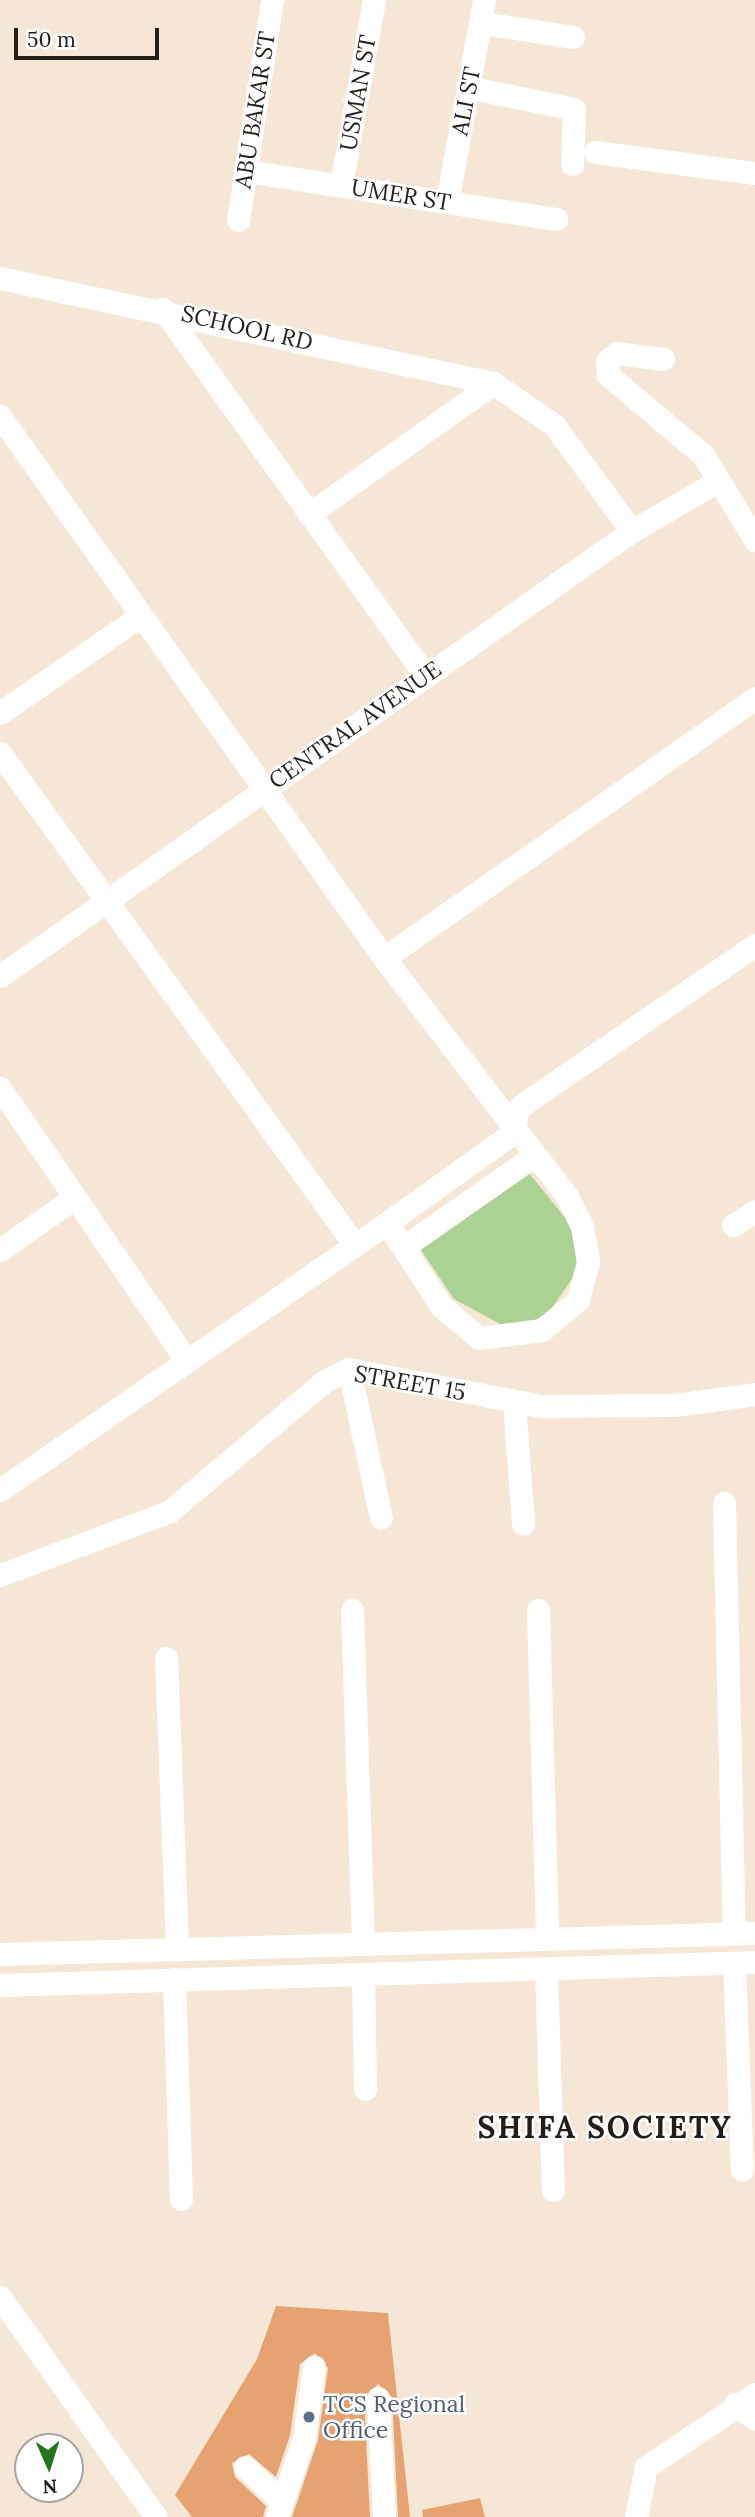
<!DOCTYPE html>
<html>
<head>
<meta charset="utf-8">
<style>
  body { margin:0 }
  #map { position:relative; width:755px; height:2517px; overflow:hidden; background:#f5e6d5; font-family:Lora,serif }
  div>[style] { position:absolute }
  [style*='--x'] { left:calc(var(--x)*1px); top:calc(var(--y)*1px); width:calc(var(--w)*1px); rotate:calc(var(--a)*1deg) }
  .green>* { inset:0; background:#acd293 }
  .building>* { inset:0; background:#e6a371 }
  .minor>* { height:23px; margin:-11.5px; padding:0 11.5px; transform-origin:11.5px; border-radius:11.5px; background:#fff }
  .dots>* { width:19px; height:19px; translate:-50% -50%; box-sizing:border-box; border:4px solid #fff; border-radius:50% }
  span { translate:-50% -50%; white-space:nowrap; text-align:center; line-height:1.15; -webkit-text-stroke:5px #fff; paint-order:stroke }
  .street-label { font-size:23px; color:#231e18 }
  .service-label { font-size:23px; color:#4e5e75 }
  .left { translate:0 -50%; text-align:left }
  .district-label { font-size:30px; color:#231e18; font-weight:700; letter-spacing:2px }
  .north { position:absolute; left:14px; top:2433px; width:70px; height:70px; box-sizing:border-box; background:#fff; border:2px solid #a7a5a3; border-radius:50%; rotate:177deg; font-size:19px; font-weight:700; line-height:28px; text-align:center; color:#231e18 }
  .north::after { content:''; display:block; margin:auto; width:24px; height:32px; background:#22741d; clip-path:polygon(50% 0,100% 100%,50% 72%,0 100%) }
  .scale { position:absolute; left:14px; top:28px; width:145px; height:32px; box-sizing:border-box; border:4px solid #231e18; border-top:0; padding-left:9px; font-size:21px; line-height:24px; white-space:nowrap; color:#231e18; -webkit-text-stroke:5px #fff; paint-order:stroke }
</style>
</head>
<body>
<div id="map">
  <div class="green">
    <i style="clip-path:polygon(528px 1172px,571px 1225px,578px 1270px,549px 1312px,534px 1321px,502px 1325px,454px 1299px,419px 1247px)"></i>
  </div>
  <div class="building">
    <i style="clip-path:polygon(276px 2306px,388px 2313px,410px 2517px,398px 2517px,392px 2397px,378px 2384px,364px 2399px,370px 2517px,292px 2517px,318px 2440px,328px 2368px,315px 2353px,300px 2364px,290px 2435px,276px 2477px,249px 2454px,232px 2463px,235px 2477px,266px 2506px,263px 2517px,192px 2517px,175px 2495px,257px 2359px)"></i>
    <i style="clip-path:polygon(480px 2498px,485px 2517px,423px 2517px,422px 2510px)"></i>
  </div>
  <div class="minor">
    <i style="--x:482;--y:23;--w:92;--a:8.7"></i>
    <i style="--x:467;--y:87;--w:109;--a:11.6"></i>
    <i style="--x:574;--y:109;--w:55;--a:92.1"></i>
    <i style="--x:595;--y:152;--w:161;--a:7.5"></i>
    <i style="--x:246;--y:171;--w:314;--a:8.8"></i>
    <i style="--x:341;--y:185;--w:188;--a:-79.9"></i>
    <i style="--x:447;--y:202;--w:205;--a:-79.6"></i>
    <i style="--x:238;--y:220;--w:223;--a:-81.2"></i>
    <i style="--x:0;--y:278;--w:504;--a:12.02"></i>
    <i style="--x:493;--y:383;--w:74;--a:34.5"></i>
    <i style="--x:554;--y:425;--w:132;--a:53.7"></i>
    <i style="--x:163;--y:309;--w:452;--a:54.4"></i>
    <i style="--x:663;--y:359;--w:46;--a:-172.6"></i>
    <i style="--x:617;--y:353;--w:13;--a:141"></i>
    <i style="--x:607;--y:361;--w:14;--a:86"></i>
    <i style="--x:608;--y:375;--w:124;--a:40.1"></i>
    <i style="--x:703;--y:455;--w:100;--a:58.5"></i>
    <i style="--x:0;--y:416;--w:664;--a:54.68"></i>
    <i style="--x:384;--y:958;--w:302;--a:52.5"></i>
    <i style="--x:568;--y:1198;--w:32;--a:64"></i>
    <i style="--x:582;--y:1227;--w:36;--a:80"></i>
    <i style="--x:588;--y:1262;--w:39;--a:105"></i>
    <i style="--x:578;--y:1300;--w:47;--a:140.2"></i>
    <i style="--x:542;--y:1330;--w:64;--a:172.8"></i>
    <i style="--x:479;--y:1338;--w:48;--a:-140"></i>
    <i style="--x:442;--y:1307;--w:100;--a:-123.2"></i>
    <i style="--x:309;--y:514;--w:226;--a:-35.4"></i>
    <i style="--x:0;--y:713;--w:170;--a:-34.7"></i>
    <i style="--x:0;--y:753;--w:605;--a:54.21"></i>
    <i style="--x:384;--y:958;--w:453;--a:-35"></i>
    <i style="--x:0;--y:976;--w:773;--a:-35.15"></i>
    <i style="--x:632;--y:531;--w:95;--a:-30.3"></i>
    <i style="--x:0;--y:1088;--w:330;--a:55.6"></i>
    <i style="--x:733;--y:1225;--w:26;--a:-32"></i>
    <i style="--x:405;--y:1246;--w:157;--a:-34.9"></i>
    <i style="--x:0;--y:1250;--w:90;--a:-35.1"></i>
    <i style="--x:349;--y:1369;--w:152;--a:77.9"></i>
    <i style="--x:514;--y:1403;--w:121;--a:85.7"></i>
    <i style="--x:0;--y:1490;--w:470;--a:-34.6"></i>
    <i style="--x:387;--y:1223;--w:156;--a:-35.6"></i>
    <i style="--x:514;--y:1132;--w:22;--a:-82"></i>
    <i style="--x:517;--y:1110;--w:11;--a:-41"></i>
    <i style="--x:525;--y:1103;--w:279;--a:-34.5"></i>
    <i style="--x:724;--y:1503;--w:431;--a:88.7"></i>
    <i style="--x:0;--y:1575;--w:182;--a:-20.6"></i>
    <i style="--x:170;--y:1511;--w:200;--a:-40.1"></i>
    <i style="--x:323;--y:1382;--w:29;--a:-27"></i>
    <i style="--x:349;--y:1369;--w:197;--a:10.9"></i>
    <i style="--x:542;--y:1406;--w:133;--a:-0.4"></i>
    <i style="--x:675;--y:1405;--w:81;--a:-7.8"></i>
    <i style="--x:352;--y:1610;--w:334;--a:88.1"></i>
    <i style="--x:538;--y:1610;--w:329;--a:88.4"></i>
    <i style="--x:166;--y:1658;--w:292;--a:87.8"></i>
    <i style="--x:0;--y:1954;--w:755;--a:-1.59"></i>
    <i style="--x:734;--y:1963;--w:207;--a:87.8"></i>
    <i style="--x:546;--y:1969;--w:221;--a:88.2"></i>
    <i style="--x:363;--y:1974;--w:115;--a:89"></i>
    <i style="--x:174;--y:1979;--w:220;--a:88.2"></i>
    <i style="--x:0;--y:1985;--w:755;--a:-1.74"></i>
    <i style="--x:0;--y:2297;--w:270;--a:54.7"></i>
    <i style="--x:378;--y:2398;--w:119;--a:87.1"></i>
    <i style="--x:735;--y:2404;--w:25;--a:37"></i>
    <i style="--x:245;--y:2467;--w:48;--a:43.3"></i>
    <i style="--x:277;--y:2517;--w:83;--a:-71.1"></i>
    <i style="--x:304;--y:2438;--w:72;--a:-82"></i>
    <i style="--x:636;--y:2517;--w:51;--a:-78.7"></i>
    <i style="--x:646;--y:2467;--w:131;--a:-33.8"></i>
  </div>
  <div class="dots">
    <i style="left:309px;top:2417px;background:#5c6f8a"></i>
  </div>
  <div class="street-label">
    <span style="left:358px;top:93px;rotate:-80deg">USMAN ST</span>
    <span style="left:466px;top:101px;rotate:-79deg">ALI ST</span>
    <span style="left:255px;top:110px;rotate:-81deg">ABU BAKAR ST</span>
    <span style="left:401px;top:195px;rotate:9deg">UMER ST</span>
    <span style="left:247px;top:328px;rotate:13deg">SCHOOL RD</span>
    <span style="left:355px;top:725px;rotate:-35deg">CENTRAL AVENUE</span>
    <span style="left:410px;top:1383px;rotate:10deg">STREET 15</span>
  </div>
  <div class="service-label">
    <span class="left" style="left:323px;top:2417px">TCS Regional<br>Office</span>
  </div>
  <div class="district-label">
    <span style="left:605px;top:2127px">SHIFA SOCIETY</span>
  </div>
  <div class="north">N</div>
  <div class="scale">50 m</div>
</div>
</body>
</html>
